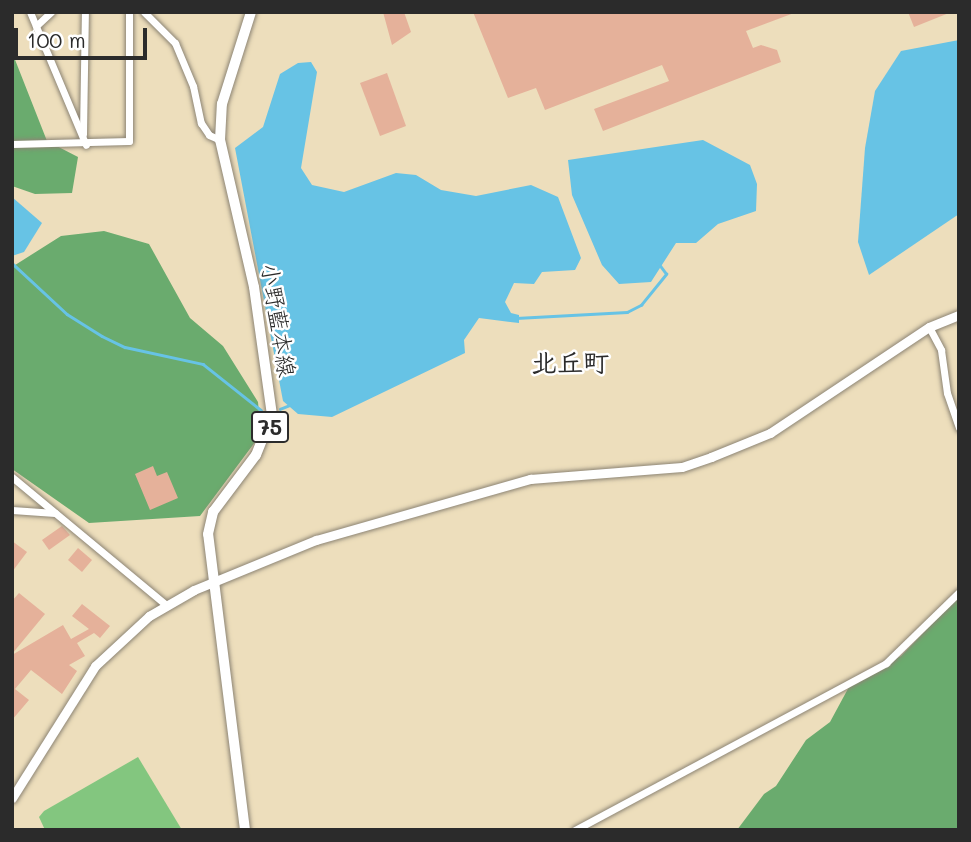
<!DOCTYPE html>
<html>
<head>
<meta charset="utf-8">
<style>
  body { margin:0 }
  #map { position:relative; width:971px; height:842px; overflow:hidden; background:#eddebc; font-family:Mali,"Klee One",sans-serif }
  div>[style] { position:absolute }
  [style*='--x'] { left:calc(var(--x)*1px); top:calc(var(--y)*1px); width:calc(var(--w)*1px); rotate:calc(var(--a)*1deg) }
  .green>* { inset:0; background:#83c67f }
  .forest>* { inset:0; background:#6aab6e }
  .water>* { inset:0; background:#67c3e5 }
  .stream>* { height:2.5px; margin:-1.25px; padding:0 1.25px; transform-origin:1.25px; border-radius:1.25px; background:#67c3e5 }
  .building>* { inset:0; background:#e5b19a }
  .roads { filter:drop-shadow(0 0 2px #8c8474) drop-shadow(0 0 2px #8c8474) }
  .minor>* { height:7px; margin:-3.5px; padding:0 3.5px; transform-origin:3.5px; border-radius:3.5px; background:#fff }
  .tertiary>* { height:9px; margin:-4.5px; padding:0 4.5px; transform-origin:4.5px; border-radius:4.5px; background:#fff }
  .primary>* { height:10px; margin:-5px; padding:0 5px; transform-origin:5px; border-radius:5px; background:#fff }
  span { translate:-50% -50%; white-space:nowrap; text-align:center; line-height:1.15; -webkit-text-stroke:5px #fff; paint-order:stroke }
  .shield-label span { padding:2px 5px; background:#fff; border:2px solid; border-radius:5px; -webkit-text-stroke-width:0 }
  .shield-label { font-size:21px; color:#2b2b2b; font-weight:700 }
  .street-label { font-size:23px; color:#2b2b2b }
  .quarter-label { font-size:26px; color:#2b2b2b; font-weight:700 }
  .frame { position:absolute; inset:0; border:14px solid #2b2b2b; pointer-events:none }
  .scale { position:absolute; left:14px; top:28px; width:133px; height:32px; box-sizing:border-box; border:4px solid #2b2b2b; border-top:0; padding-left:9px; font-size:21px; line-height:24px; white-space:nowrap; color:#2b2b2b; -webkit-text-stroke:5px #fff; paint-order:stroke }
</style>
</head>
<body>
<div id="map">
  <div class="green">
    <i style="clip-path:polygon(138px 757px,182px 830px,45px 830px,39px 817px,44px 811px)"></i>
  </div>
  <div class="forest">
    <i style="clip-path:polygon(12px 52px,47px 141px,78px 157px,72px 193px,35px 194px,12px 186px)"></i>
    <i style="clip-path:polygon(104px 231px,149px 244px,190px 318px,223px 346px,258px 402px,261px 434px,200px 516px,89px 523px,12px 469px,12px 267px,61px 236px)"></i>
    <i style="clip-path:polygon(959px 596px,959px 830px,737px 830px,764px 794px,776px 786px,806px 740px,830px 722px,850px 685px,901px 656px)"></i>
  </div>
  <div class="water">
    <i style="clip-path:polygon(959px 40px,959px 214px,869px 275px,858px 242px,865px 148px,875px 91px,901px 51px)"></i>
    <i style="clip-path:polygon(311px 62px,317px 72px,301px 168px,312px 185px,344px 192px,396px 173px,416px 175px,441px 190px,476px 196px,531px 185px,558px 197px,581px 258px,575px 270px,542px 272px,534px 284px,514px 283px,505px 302px,511px 313px,519px 315px,519px 323px,479px 318px,464px 340px,465px 353px,332px 417px,298px 414px,283px 401px,235px 148px,263px 127px,280px 74px,298px 63px)"></i>
    <i style="clip-path:polygon(703px 140px,750px 165px,757px 184px,756px 211px,718px 224px,696px 243px,676px 243px,651px 282px,619px 284px,602px 265px,572px 195px,568px 160px)"></i>
    <i style="clip-path:polygon(12px 197px,42px 223px,24px 252px,12px 256px)"></i>
  </div>
  <div class="stream">
    <i style="--x:12;--y:263;--w:75;--a:42.8"></i>
    <i style="--x:67;--y:314;--w:41;--a:32.2"></i>
    <i style="--x:102;--y:336;--w:25;--a:26"></i>
    <i style="--x:125;--y:347;--w:80;--a:12.3"></i>
    <i style="--x:203;--y:364;--w:74;--a:38.4"></i>
    <i style="--x:516;--y:318;--w:111;--a:-3.1"></i>
    <i style="--x:627;--y:312;--w:16;--a:-27"></i>
    <i style="--x:641;--y:305;--w:40;--a:-51"></i>
    <i style="--x:666;--y:274;--w:15;--a:-127"></i>
    <i style="--x:280;--y:409;--w:11;--a:-22"></i>
  </div>
  <div class="building">
    <i style="clip-path:polygon(383px 12px,404px 12px,411px 32px,392px 45px)"></i>
    <i style="clip-path:polygon(473px 12px,794px 12px,794px 13px,746px 31px,753px 48px,761px 45px,777px 50px,781px 62px,603px 131px,594px 109px,669px 81px,662px 65px,545px 110px,536px 88px,508px 98px)"></i>
    <i style="clip-path:polygon(908px 12px,949px 12px,949px 13px,914px 27px)"></i>
    <i style="clip-path:polygon(387px 73px,406px 126px,380px 136px,360px 83px)"></i>
    <i style="clip-path:polygon(153px 466px,157px 476px,167px 472px,178px 498px,150px 510px,135px 474px)"></i>
    <i style="clip-path:polygon(62px 526px,70px 535px,49px 550px,42px 540px)"></i>
    <i style="clip-path:polygon(12px 541px,27px 552px,12px 572px)"></i>
    <i style="clip-path:polygon(78px 548px,92px 560px,82px 572px,68px 560px)"></i>
    <i style="clip-path:polygon(19px 593px,45px 614px,12px 654px,12px 601px)"></i>
    <i style="clip-path:polygon(82px 604px,110px 626px,100px 638px,94px 633px,77px 643px,85px 656px,69px 665px,77px 671px,62px 694px,31px 670px,15px 689px,29px 700px,12px 720px,12px 655px,63px 625px,71px 639px,89px 629px,72px 616px)"></i>
  </div>
  <div class="roads">
    <div class="minor">
      <i style="--x:30;--y:12;--w:144;--a:67.2"></i>
      <i style="--x:144;--y:12;--w:44;--a:45"></i>
      <i style="--x:175;--y:43;--w:47;--a:67.3"></i>
      <i style="--x:193;--y:86;--w:38;--a:78"></i>
      <i style="--x:201;--y:123;--w:14;--a:56"></i>
      <i style="--x:209;--y:135;--w:12;--a:24"></i>
      <i style="--x:36;--y:26;--w:21;--a:-43"></i>
      <i style="--x:83;--y:134;--w:122;--a:-89.1"></i>
      <i style="--x:12;--y:144;--w:117;--a:-1.5"></i>
      <i style="--x:129;--y:141;--w:129;--a:-90"></i>
      <i style="--x:929;--y:327;--w:26;--a:62"></i>
      <i style="--x:941;--y:350;--w:43;--a:82.1"></i>
      <i style="--x:947;--y:393;--w:37;--a:71"></i>
      <i style="--x:12;--y:477;--w:200;--a:39.7"></i>
      <i style="--x:12;--y:510;--w:43;--a:4"></i>
      <i style="--x:575;--y:830;--w:353;--a:-28.2"></i>
      <i style="--x:886;--y:663;--w:102;--a:-44.2"></i>
    </div>
    <div class="tertiary">
      <i style="--x:12;--y:798;--w:156;--a:-57.8"></i>
      <i style="--x:95;--y:666;--w:74;--a:-42.8"></i>
      <i style="--x:149;--y:616;--w:52;--a:-30"></i>
      <i style="--x:194;--y:590;--w:132;--a:-22.3"></i>
      <i style="--x:316;--y:540;--w:223;--a:-15.9"></i>
      <i style="--x:530;--y:479;--w:152;--a:-4.5"></i>
      <i style="--x:682;--y:467;--w:31;--a:-19"></i>
      <i style="--x:711;--y:457;--w:64;--a:-22.1"></i>
      <i style="--x:770;--y:433;--w:191;--a:-33.7"></i>
      <i style="--x:929;--y:327;--w:32;--a:-22"></i>
    </div>
    <div class="primary">
      <i style="--x:245;--y:830;--w:298;--a:-97.1"></i>
      <i style="--x:208;--y:534;--w:23;--a:-77"></i>
      <i style="--x:213;--y:512;--w:71;--a:-53"></i>
      <i style="--x:256;--y:455;--w:43;--a:-68.2"></i>
      <i style="--x:272;--y:415;--w:129;--a:-98"></i>
      <i style="--x:254;--y:287;--w:151;--a:-103"></i>
      <i style="--x:220;--y:140;--w:36;--a:-87"></i>
      <i style="--x:222;--y:104;--w:96;--a:-72.5"></i>
    </div>
  </div>
  <div class="shield-label">
    <span style="left:270px;top:427px">75</span>
  </div>
  <div class="street-label">
    <span style="left:279px;top:320px;rotate:81deg">小野藍本線</span>
  </div>
  <div class="quarter-label">
    <span style="left:570px;top:363px">北丘町</span>
  </div>
  <div class="frame"></div>
  <div class="scale">100 m</div>
</div>
</body>
</html>
